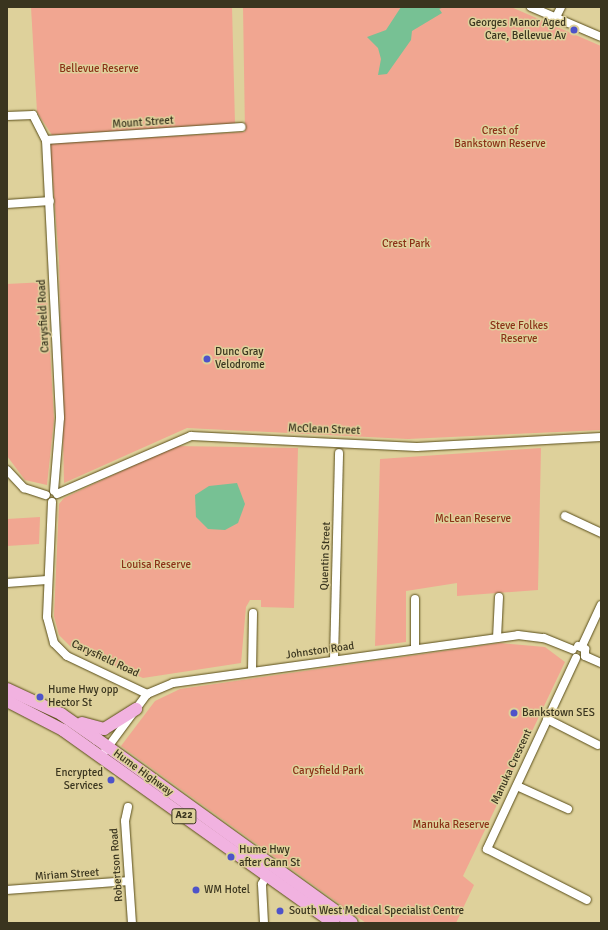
<!DOCTYPE html>
<html>
<head>
<meta charset="utf-8">
<style>
  body { margin:0 }
  #map { position:relative; width:608px; height:930px; overflow:hidden; background:#ded19b; font-family:Signika,sans-serif }
  div>[style] { position:absolute }
  [style*='--x'] { left:calc(var(--x)*1px); top:calc(var(--y)*1px); width:calc(var(--w)*1px); rotate:calc(var(--a)*1deg) }
  .green>* { inset:0; background:#f1a691 }
  .water>* { inset:0; background:#77c194 }
  .stream>* { height:1.5px; margin:-0.75px; padding:0 0.75px; transform-origin:0.75px; border-radius:0.75px; background:#77c194 }
  .roads { filter:drop-shadow(0 0 1px #594d18) drop-shadow(0 0 1px #594d18) }
  .minor>* { height:8px; margin:-4px; padding:0 4px; transform-origin:4px; border-radius:4px; background:#fff }
  .highway>* { height:12px; margin:-6px; padding:0 6px; transform-origin:6px; border-radius:6px; background:#f1b2e0 }
  .dots>* { width:11px; height:11px; translate:-50% -50%; box-sizing:border-box; border:2px solid #ded19b; border-radius:50% }
  span { translate:-50% -50%; white-space:nowrap; text-align:center; line-height:1.15; -webkit-text-stroke:3px #ded19b; paint-order:stroke }
  .shield-label span { padding:1px 3px; background:#ded19b; border:1px solid; border-radius:3px; -webkit-text-stroke-width:0 }
  .shield-label { font-size:10px; color:#3a351f; font-weight:700 }
  .poi-label { font-size:11px; color:#3a351f }
  .right { translate:-100% -50%; text-align:right }
  .left { translate:0 -50%; text-align:left }
  .park-label { font-size:11px; color:#8b3117 }
  .street-label { font-size:11px; color:#3a351f }
  .frame { position:absolute; inset:0; border:8px solid #3a351f; pointer-events:none }
</style>
</head>
<body>
<div id="map">
  <div class="green">
    <i style="clip-path:polygon(31px 7px,232px 7px,235px 124px,52px 135px,37px 112px)"></i>
    <i style="clip-path:polygon(243px 7px,511px 7px,601px 46px,601px 430px,408px 439px,187px 428px,64px 483px,59px 260px,50px 143px,245px 132px)"></i>
    <i style="clip-path:polygon(46px 282px,54px 419px,47px 485px,25px 480px,7px 456px,7px 284px)"></i>
    <i style="clip-path:polygon(175px 446px,298px 448px,294px 608px,261px 607px,261px 600px,250px 600px,246px 607px,241px 663px,143px 678px,72px 648px,59px 635px,54px 616px,59px 504px,64px 498px)"></i>
    <i style="clip-path:polygon(541px 448px,538px 590px,457px 596px,457px 583px,406px 591px,406px 642px,375px 646px,380px 459px)"></i>
    <i style="clip-path:polygon(40px 517px,39px 544px,7px 546px,7px 519px)"></i>
    <i style="clip-path:polygon(500px 643px,545px 647px,565px 662px,463px 876px,474px 885px,456px 923px,366px 923px,121px 746px,155px 701px,180px 689px)"></i>
  </div>
  <div class="water">
    <i style="clip-path:polygon(401px 7px,438px 7px,442px 13px,412px 31px,411px 40px,387px 74px,378px 75px,381px 59px,378px 48px,367px 37px,386px 30px)"></i>
    <i style="clip-path:polygon(237px 483px,245px 504px,238px 523px,225px 530px,208px 529px,196px 517px,195px 495px,209px 486px)"></i>
  </div>
  <div class="stream">
    <i style="--x:439;--y:8;--w:3;--a:-18"></i>
  </div>
  <div class="roads">
    <div class="minor">
      <i style="--x:531;--y:7;--w:76;--a:23.2"></i>
      <i style="--x:556;--y:17;--w:11;--a:-63"></i>
      <i style="--x:7;--y:116;--w:26;--a:-2"></i>
      <i style="--x:33;--y:115;--w:28;--a:63"></i>
      <i style="--x:46;--y:140;--w:278;--a:87.1"></i>
      <i style="--x:60;--y:418;--w:73;--a:94.7"></i>
      <i style="--x:46;--y:140;--w:196;--a:-3.8"></i>
      <i style="--x:7;--y:204;--w:43;--a:-4"></i>
      <i style="--x:7;--y:470;--w:25;--a:47"></i>
      <i style="--x:24;--y:488;--w:23;--a:18"></i>
      <i style="--x:57;--y:494;--w:146;--a:-23.4"></i>
      <i style="--x:191;--y:436;--w:226;--a:2.8"></i>
      <i style="--x:417;--y:447;--w:184;--a:-3.1"></i>
      <i style="--x:52;--y:502;--w:115;--a:92.5"></i>
      <i style="--x:47;--y:617;--w:27;--a:75"></i>
      <i style="--x:54;--y:643;--w:18;--a:45"></i>
      <i style="--x:67;--y:656;--w:89;--a:25.4"></i>
      <i style="--x:565;--y:516;--w:40;--a:25"></i>
      <i style="--x:7;--y:583;--w:40;--a:-4.3"></i>
      <i style="--x:497;--y:638;--w:41;--a:-87.2"></i>
      <i style="--x:578;--y:646;--w:8;--a:23"></i>
      <i style="--x:585;--y:649;--w:7;--a:90"></i>
      <i style="--x:582;--y:646;--w:45;--a:-65.1"></i>
      <i style="--x:415;--y:649;--w:50;--a:-90"></i>
      <i style="--x:585;--y:656;--w:17;--a:24"></i>
      <i style="--x:576;--y:658;--w:211;--a:115"></i>
      <i style="--x:487;--y:849;--w:112;--a:27"></i>
      <i style="--x:334;--y:660;--w:207;--a:-88.6"></i>
      <i style="--x:252;--y:671;--w:58;--a:-89"></i>
      <i style="--x:547;--y:719;--w:57;--a:27"></i>
      <i style="--x:105;--y:751;--w:71;--a:-53.6"></i>
      <i style="--x:147;--y:694;--w:28;--a:-23"></i>
      <i style="--x:173;--y:683;--w:348;--a:-7.9"></i>
      <i style="--x:518;--y:635;--w:26;--a:7"></i>
      <i style="--x:544;--y:638;--w:31;--a:22"></i>
      <i style="--x:517;--y:786;--w:56;--a:24.3"></i>
      <i style="--x:128;--y:807;--w:14;--a:102"></i>
      <i style="--x:125;--y:821;--w:102;--a:86.1"></i>
      <i style="--x:7;--y:890;--w:122;--a:-4.2"></i>
      <i style="--x:264;--y:923;--w:39;--a:-93"></i>
      <i style="--x:262;--y:884;--w:10;--a:-61"></i>
    </div>
    <div class="highway">
      <i style="--x:7;--y:689;--w:60;--a:24.8"></i>
      <i style="--x:61;--y:714;--w:44;--a:34.8"></i>
      <i style="--x:97;--y:739;--w:314;--a:35.8"></i>
      <i style="--x:7;--y:701;--w:63;--a:27.4"></i>
      <i style="--x:63;--y:730;--w:333;--a:35.5"></i>
      <i style="--x:82;--y:723;--w:23;--a:15"></i>
      <i style="--x:104;--y:729;--w:38;--a:-32"></i>
    </div>
  </div>
  <div class="dots">
    <i style="left:574px;top:30px;background:#4e53c9"></i>
    <i style="left:207px;top:359px;background:#4e53c9"></i>
    <i style="left:40px;top:697px;background:#4e53c9"></i>
    <i style="left:514px;top:713px;background:#4e53c9"></i>
    <i style="left:111px;top:780px;background:#4e53c9"></i>
    <i style="left:231px;top:857px;background:#4e53c9"></i>
    <i style="left:196px;top:890px;background:#4e53c9"></i>
    <i style="left:280px;top:911px;background:#4e53c9"></i>
  </div>
  <div class="shield-label">
    <span style="left:184px;top:816px">A22</span>
  </div>
  <div class="poi-label">
    <span class="right" style="left:566px;top:30px">Georges Manor Aged<br>Care, Bellevue Av</span>
    <span class="left" style="left:215px;top:359px">Dunc Gray<br>Velodrome</span>
    <span class="left" style="left:48px;top:697px">Hume Hwy opp<br>Hector St</span>
    <span class="left" style="left:522px;top:713px">Bankstown SES</span>
    <span class="right" style="left:103px;top:780px">Encrypted<br>Services</span>
    <span class="left" style="left:239px;top:857px">Hume Hwy<br>after Cann St</span>
    <span class="left" style="left:204px;top:890px">WM Hotel</span>
    <span class="left" style="left:289px;top:911px">South West Medical Specialist Centre</span>
  </div>
  <div class="park-label">
    <span style="left:99px;top:69px">Bellevue Reserve</span>
    <span style="left:500px;top:138px">Crest of<br>Bankstown Reserve</span>
    <span style="left:406px;top:244px">Crest Park</span>
    <span style="left:519px;top:333px">Steve Folkes<br>Reserve</span>
    <span style="left:473px;top:519px">McLean Reserve</span>
    <span style="left:156px;top:565px">Louisa Reserve</span>
    <span style="left:328px;top:771px">Carysfield Park</span>
    <span style="left:451px;top:825px">Manuka Reserve</span>
  </div>
  <div class="street-label">
    <span style="left:143px;top:123px;rotate:-4deg">Mount Street</span>
    <span style="left:44px;top:316px;rotate:-93deg">Carysfield Road</span>
    <span style="left:324px;top:430px;rotate:2deg">McClean Street</span>
    <span style="left:326px;top:556px;rotate:-88deg">Quentin Street</span>
    <span style="left:320px;top:651px;rotate:-8deg">Johnston Road</span>
    <span style="left:105px;top:659px;rotate:25deg">Carysfield Road</span>
    <span style="left:512px;top:767px;rotate:-65deg">Manuka Crescent</span>
    <span style="left:143px;top:773px;rotate:36deg">Hume Highway</span>
    <span style="left:117px;top:865px;rotate:-94deg">Robertson Road</span>
    <span style="left:67px;top:875px;rotate:-4deg">Miriam Street</span>
  </div>
  <div class="frame"></div>
</div>
</body>
</html>
